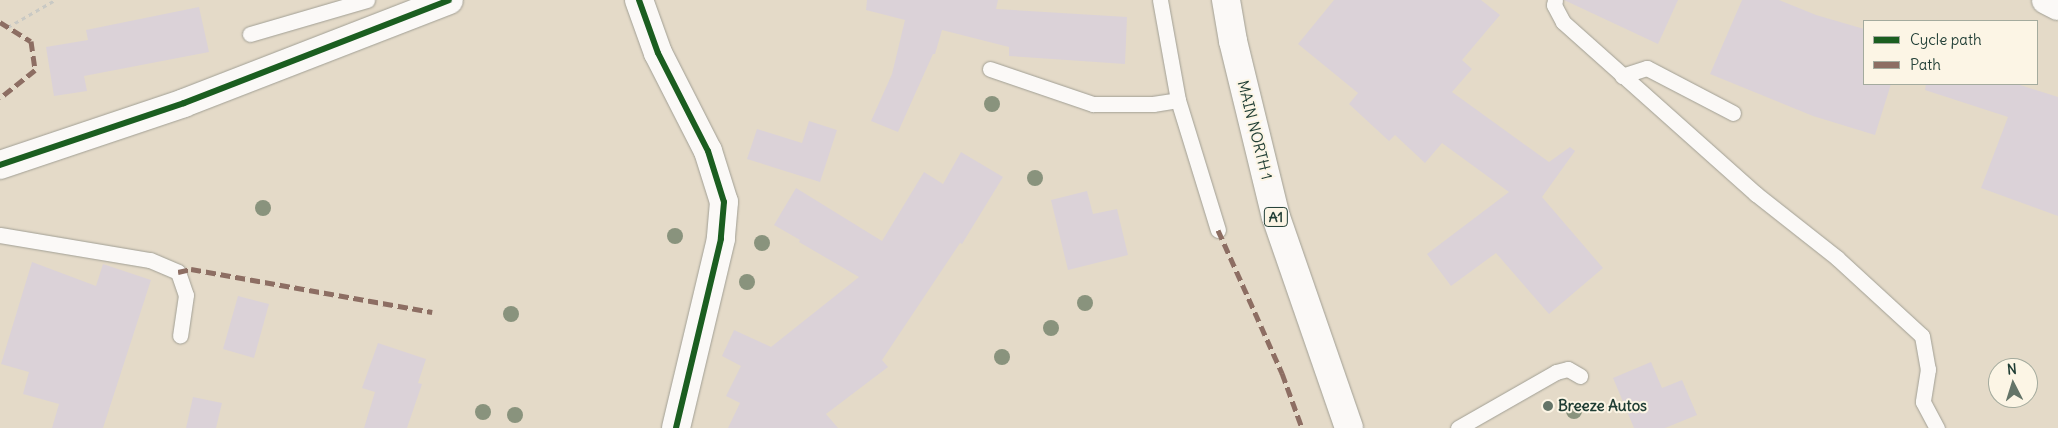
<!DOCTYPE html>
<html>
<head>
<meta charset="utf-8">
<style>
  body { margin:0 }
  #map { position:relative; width:2058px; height:428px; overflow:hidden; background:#e4dac8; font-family:Delius,sans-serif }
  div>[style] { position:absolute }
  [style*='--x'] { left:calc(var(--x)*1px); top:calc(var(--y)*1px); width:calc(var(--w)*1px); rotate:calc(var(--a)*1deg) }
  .building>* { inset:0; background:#dbd2d8 }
  .path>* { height:3px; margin-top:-1.5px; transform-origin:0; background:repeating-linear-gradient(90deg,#c9c9c4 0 4px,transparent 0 8px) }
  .roads { filter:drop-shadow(0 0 1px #a19f94) drop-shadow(0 0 1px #a19f94) }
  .lane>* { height:15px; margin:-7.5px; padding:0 7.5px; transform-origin:7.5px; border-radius:7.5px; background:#fbf9f7 }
  .street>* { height:28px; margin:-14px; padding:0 14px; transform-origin:14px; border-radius:14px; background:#fbf9f7 }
  .primary>* { height:28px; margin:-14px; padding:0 14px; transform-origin:14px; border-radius:14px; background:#fbf9f7 }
  .quiet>* { height:5px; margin-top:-2.5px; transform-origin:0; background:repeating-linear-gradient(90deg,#8d6e63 0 10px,transparent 0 15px) }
  .cycleway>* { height:6px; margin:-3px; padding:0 3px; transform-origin:3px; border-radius:3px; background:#1b5e20 }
  .trees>* { width:16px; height:16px; margin:-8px; border-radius:50%; background:#89937d }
  .dots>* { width:14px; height:14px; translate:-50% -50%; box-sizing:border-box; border:2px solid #fcf5e5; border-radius:50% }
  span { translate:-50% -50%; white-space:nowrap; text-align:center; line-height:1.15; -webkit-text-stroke:4px #fcf5e5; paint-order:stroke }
  .shield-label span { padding:1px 4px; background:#fcf5e5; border:1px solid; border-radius:4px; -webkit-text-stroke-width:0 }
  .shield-label { font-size:14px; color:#1f3d34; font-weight:700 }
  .street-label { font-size:15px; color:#1f3d34 }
  .poi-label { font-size:15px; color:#1f3d34; font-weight:700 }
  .left { translate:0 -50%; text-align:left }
  .legend { position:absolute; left:1863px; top:20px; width:175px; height:65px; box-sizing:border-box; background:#fcf5e5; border:1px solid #a4ab9e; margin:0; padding:6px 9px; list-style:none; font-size:15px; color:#1f3d34 }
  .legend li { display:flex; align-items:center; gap:10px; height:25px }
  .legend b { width:25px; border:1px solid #a4ab9e }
  .north { position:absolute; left:1988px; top:358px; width:50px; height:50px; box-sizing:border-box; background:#fcf5e5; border:1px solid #a4ab9e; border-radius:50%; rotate:355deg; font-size:14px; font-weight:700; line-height:20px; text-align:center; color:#1f3d34 }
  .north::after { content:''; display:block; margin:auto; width:18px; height:22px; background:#647468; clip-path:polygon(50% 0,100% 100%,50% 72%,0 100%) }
</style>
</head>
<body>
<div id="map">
  <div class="building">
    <i style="clip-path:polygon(867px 0,998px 0,996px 9px,1127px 17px,1125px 64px,1009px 56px,1009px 47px,942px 30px,935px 54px,933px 54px,898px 132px,871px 121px,892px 74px,905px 20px,866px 10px)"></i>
    <i style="clip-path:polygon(1334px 0,1481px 0,1500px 15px,1462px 60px,1472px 69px,1452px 92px,1549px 162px,1570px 147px,1575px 151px,1542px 197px,1603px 268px,1549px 314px,1496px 253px,1451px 286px,1427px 254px,1509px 192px,1442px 143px,1425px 163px,1395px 135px,1389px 141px,1349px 104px,1358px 93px,1298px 44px)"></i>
    <i style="clip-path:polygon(1564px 0,1678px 0,1658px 44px)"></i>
    <i style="clip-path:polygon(1742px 0,1779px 0,1816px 15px,1864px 29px,1864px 84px,1891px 84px,1875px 135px,1813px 116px,1710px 74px)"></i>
    <i style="clip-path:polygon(199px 7px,209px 52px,84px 76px,87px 91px,54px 96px,46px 47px,88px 40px,86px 30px)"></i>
    <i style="clip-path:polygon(1926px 84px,2017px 84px,2058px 97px,2058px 216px,1981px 188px,2008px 117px,1925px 90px)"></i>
    <i style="clip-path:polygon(809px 121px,837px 130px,820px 182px,747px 159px,757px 129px,802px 143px)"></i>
    <i style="clip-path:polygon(961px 152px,1003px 177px,962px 244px,960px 243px,882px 360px,888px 367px,826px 414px,838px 428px,728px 428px,740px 403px,726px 396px,741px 366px,722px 356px,734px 330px,771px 347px,859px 277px,799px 242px,800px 240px,774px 225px,796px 188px,882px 241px,924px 172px,943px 184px)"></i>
    <i style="clip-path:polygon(1087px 191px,1093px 214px,1117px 209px,1128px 255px,1068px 270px,1051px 200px)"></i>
    <i style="clip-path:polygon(32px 262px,96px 286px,103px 264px,151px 280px,103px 428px,52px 428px,59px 404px,23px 394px,29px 372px,1px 364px)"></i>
    <i style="clip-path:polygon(238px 296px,269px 304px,254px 358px,223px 349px)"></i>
    <i style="clip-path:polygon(378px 343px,426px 359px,418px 383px,422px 384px,407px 428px,364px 428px,375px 392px,362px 388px)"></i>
    <i style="clip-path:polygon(1651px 362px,1662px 388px,1682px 380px,1697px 415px,1665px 428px,1634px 428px,1613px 378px)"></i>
    <i style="clip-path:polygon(193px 397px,222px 403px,216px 428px,186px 428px)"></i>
  </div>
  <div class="path">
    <i style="--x:8;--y:27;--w:54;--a:-29.9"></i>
  </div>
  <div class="roads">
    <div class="lane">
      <i style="--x:1160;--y:0;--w:102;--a:79.8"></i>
      <i style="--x:1178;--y:100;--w:136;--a:72.9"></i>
      <i style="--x:1555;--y:0;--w:5;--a:101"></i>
      <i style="--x:1554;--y:5;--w:19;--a:62"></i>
      <i style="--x:1563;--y:22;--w:259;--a:41.7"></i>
      <i style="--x:1756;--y:194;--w:103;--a:38.3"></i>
      <i style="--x:1837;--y:258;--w:115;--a:42.5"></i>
      <i style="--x:1922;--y:336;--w:34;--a:80"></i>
      <i style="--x:1928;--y:369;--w:33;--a:99"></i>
      <i style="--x:1923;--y:402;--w:30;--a:62"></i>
      <i style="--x:250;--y:34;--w:122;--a:-16.2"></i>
      <i style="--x:990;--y:69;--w:109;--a:18.8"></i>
      <i style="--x:1093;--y:104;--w:60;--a:0"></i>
      <i style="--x:1153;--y:104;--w:25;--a:-9"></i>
      <i style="--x:1622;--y:76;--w:26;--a:-18"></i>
      <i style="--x:1647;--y:68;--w:97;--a:27.6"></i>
      <i style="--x:0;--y:235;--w:152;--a:9.5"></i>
      <i style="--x:150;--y:260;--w:30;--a:23"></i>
      <i style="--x:178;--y:272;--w:24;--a:71"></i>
      <i style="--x:186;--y:295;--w:41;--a:98.3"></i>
      <i style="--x:1458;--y:428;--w:113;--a:-29.7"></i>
      <i style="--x:1556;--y:372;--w:12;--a:-14"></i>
      <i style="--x:1568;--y:369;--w:14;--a:30"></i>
    </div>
    <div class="street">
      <i style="--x:639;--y:0;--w:56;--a:70.3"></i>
      <i style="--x:658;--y:53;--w:110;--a:63"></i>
      <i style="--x:708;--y:151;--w:53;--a:72.6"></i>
      <i style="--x:724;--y:202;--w:37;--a:95"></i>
      <i style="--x:721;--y:239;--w:194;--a:103.4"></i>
      <i style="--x:2046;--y:0;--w:13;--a:27"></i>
      <i style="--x:0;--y:165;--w:194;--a:-18.6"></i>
      <i style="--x:184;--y:103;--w:284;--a:-21.2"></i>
    </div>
    <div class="primary">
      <i style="--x:1226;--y:0;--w:42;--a:80.3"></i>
      <i style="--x:1233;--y:41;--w:181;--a:76.3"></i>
      <i style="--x:1276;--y:217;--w:223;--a:70.9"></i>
    </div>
  </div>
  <div class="quiet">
    <i style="--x:0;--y:22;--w:36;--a:32"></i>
    <i style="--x:31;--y:41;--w:29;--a:82"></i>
    <i style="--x:35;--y:70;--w:45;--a:141.3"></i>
    <i style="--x:1218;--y:230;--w:157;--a:65.9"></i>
    <i style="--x:1282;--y:373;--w:59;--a:70"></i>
    <i style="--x:178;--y:272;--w:13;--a:-13"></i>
    <i style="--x:191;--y:269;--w:245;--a:10.1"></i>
  </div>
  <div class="cycleway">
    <i style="--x:639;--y:0;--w:56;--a:70.3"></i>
    <i style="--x:658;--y:53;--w:110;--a:63"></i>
    <i style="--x:708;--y:151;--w:53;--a:72.6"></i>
    <i style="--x:724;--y:202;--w:37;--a:95"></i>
    <i style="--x:721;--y:239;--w:194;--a:103.4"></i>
    <i style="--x:0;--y:165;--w:194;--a:-18.6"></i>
    <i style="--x:184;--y:103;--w:284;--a:-21.2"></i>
  </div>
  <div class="trees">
    <i style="left:992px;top:104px"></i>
    <i style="left:1035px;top:178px"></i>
    <i style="left:263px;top:208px"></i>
    <i style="left:675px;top:236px"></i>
    <i style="left:762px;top:243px"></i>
    <i style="left:747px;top:282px"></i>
    <i style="left:1085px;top:303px"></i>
    <i style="left:511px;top:314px"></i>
    <i style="left:1051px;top:328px"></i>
    <i style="left:1002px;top:357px"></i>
    <i style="left:1574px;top:411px"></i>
    <i style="left:483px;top:412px"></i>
    <i style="left:515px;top:415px"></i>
  </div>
  <div class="dots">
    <i style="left:1548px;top:406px;background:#647468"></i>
  </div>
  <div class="shield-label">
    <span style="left:1276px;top:217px">A1</span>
  </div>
  <div class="street-label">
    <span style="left:1255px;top:130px;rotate:76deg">MAIN NORTH 1</span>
  </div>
  <div class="poi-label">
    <span class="left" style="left:1558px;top:406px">Breeze Autos</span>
  </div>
  <ul class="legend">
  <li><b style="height:6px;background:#1b5e20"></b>Cycle path</li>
  <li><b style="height:6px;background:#8d6e63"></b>Path</li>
  </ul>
  <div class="north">N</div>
</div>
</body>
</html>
